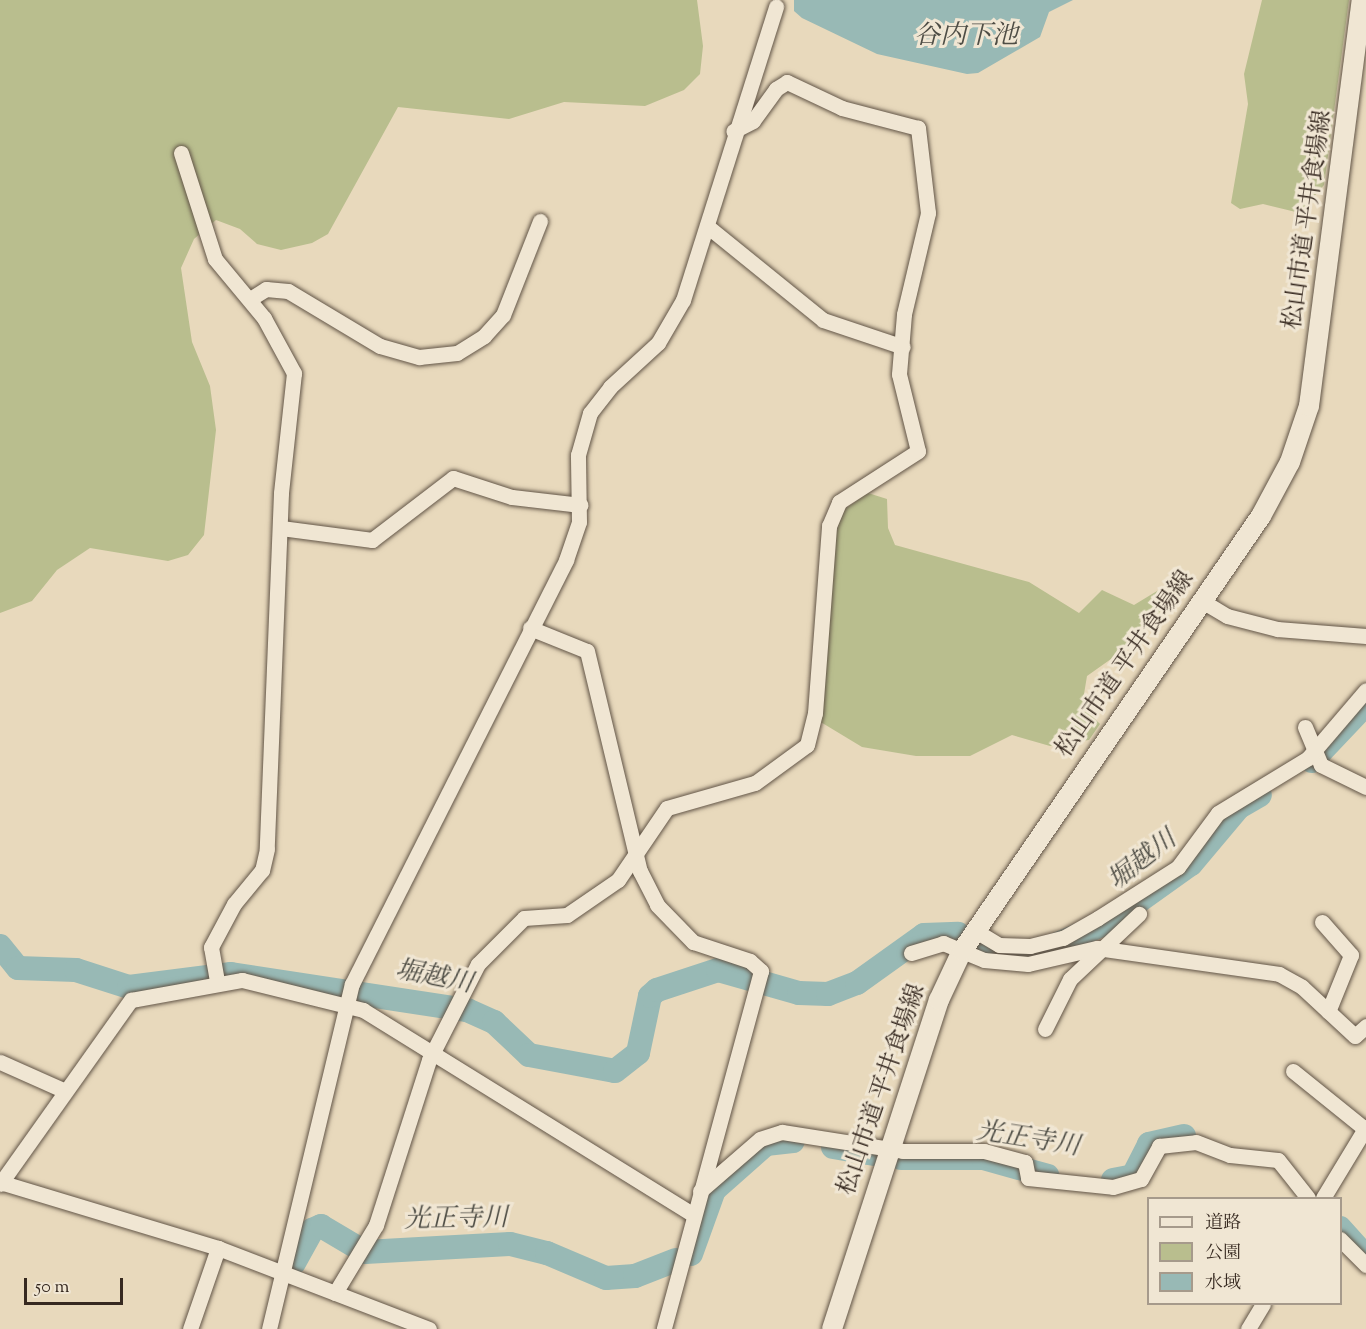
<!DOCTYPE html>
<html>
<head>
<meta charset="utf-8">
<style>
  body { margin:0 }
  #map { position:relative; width:1366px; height:1329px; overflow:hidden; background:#e8d9bc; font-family:"Sorts Mill Goudy","Noto Serif JP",serif }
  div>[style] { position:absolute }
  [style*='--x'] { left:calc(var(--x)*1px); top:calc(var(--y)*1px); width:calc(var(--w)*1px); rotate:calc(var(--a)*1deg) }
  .green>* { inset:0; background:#b9be8e }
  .water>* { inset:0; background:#98b9b5 }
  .river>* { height:24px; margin:-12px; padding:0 12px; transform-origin:12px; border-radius:12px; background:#98b9b5 }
  .roads { filter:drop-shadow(0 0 2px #625547) drop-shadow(0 0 2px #625547) }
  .minor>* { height:15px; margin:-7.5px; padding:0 7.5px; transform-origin:7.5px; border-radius:7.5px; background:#f0e6d3 }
  .tertiary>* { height:20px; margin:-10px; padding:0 10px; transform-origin:10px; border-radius:10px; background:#f0e6d3 }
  span { translate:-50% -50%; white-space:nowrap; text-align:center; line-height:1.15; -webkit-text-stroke:6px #f0e6d3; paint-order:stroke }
  .street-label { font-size:24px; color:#362920 }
  .water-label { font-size:26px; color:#4e4d45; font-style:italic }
  .legend { position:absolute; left:1147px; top:1197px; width:195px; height:108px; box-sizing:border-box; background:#f0e6d3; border:2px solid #a69a8b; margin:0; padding:8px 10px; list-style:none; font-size:18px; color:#362920 }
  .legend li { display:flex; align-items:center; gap:12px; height:30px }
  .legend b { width:30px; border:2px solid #a69a8b }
  .scale { position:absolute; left:24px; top:1278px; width:99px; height:27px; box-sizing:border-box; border:3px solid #362920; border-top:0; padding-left:8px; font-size:18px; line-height:21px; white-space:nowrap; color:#362920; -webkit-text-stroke:4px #f0e6d3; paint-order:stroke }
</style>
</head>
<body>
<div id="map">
  <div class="green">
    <i style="clip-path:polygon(0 0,697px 0,703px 46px,700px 74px,684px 90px,645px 106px,564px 102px,509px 119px,398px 107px,328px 234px,312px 243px,281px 250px,257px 244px,240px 229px,216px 220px,194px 239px,181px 268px,192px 342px,210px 386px,216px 430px,204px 535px,188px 555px,168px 561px,90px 548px,57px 570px,32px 601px,0 613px)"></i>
    <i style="clip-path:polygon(1262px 0,1349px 0,1324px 185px,1300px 213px,1263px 204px,1240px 209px,1231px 203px,1248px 104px,1244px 74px)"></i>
    <i style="clip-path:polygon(868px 493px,887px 499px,888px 528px,895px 545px,1029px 582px,1079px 613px,1102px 590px,1134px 605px,1162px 588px,1180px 592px,1180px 600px,1154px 616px,1135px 642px,1087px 676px,1082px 706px,1100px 724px,1089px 740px,1050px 746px,1012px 735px,970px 756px,916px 756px,862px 747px,819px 721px,829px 554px,839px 513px)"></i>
  </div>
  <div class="water">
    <i style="clip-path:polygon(794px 0,1073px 0,1049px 12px,1040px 37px,978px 73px,967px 74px,877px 54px,802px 18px,794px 11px)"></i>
  </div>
  <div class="river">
    <i style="--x:1312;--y:761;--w:79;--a:-46.5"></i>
    <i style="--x:980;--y:944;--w:23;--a:25"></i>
    <i style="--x:1001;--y:954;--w:33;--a:0"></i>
    <i style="--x:1034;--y:954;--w:84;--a:-23.2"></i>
    <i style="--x:1111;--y:921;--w:98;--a:-35.5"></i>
    <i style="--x:1191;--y:864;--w:75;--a:-49.9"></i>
    <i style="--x:1239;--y:807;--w:24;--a:-30"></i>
    <i style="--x:0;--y:946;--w:28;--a:51"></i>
    <i style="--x:18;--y:968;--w:58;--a:2"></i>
    <i style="--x:76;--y:970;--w:56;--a:17.8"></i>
    <i style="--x:129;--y:987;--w:103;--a:-7.3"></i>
    <i style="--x:231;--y:974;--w:239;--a:8.7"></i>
    <i style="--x:467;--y:1010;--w:30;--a:24"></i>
    <i style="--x:494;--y:1022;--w:48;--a:43.3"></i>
    <i style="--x:529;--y:1055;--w:87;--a:10.5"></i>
    <i style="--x:615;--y:1071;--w:29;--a:-38"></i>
    <i style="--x:638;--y:1053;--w:58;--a:-78.1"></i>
    <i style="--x:650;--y:996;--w:9;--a:-41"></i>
    <i style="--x:657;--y:990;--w:64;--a:-18.2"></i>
    <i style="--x:718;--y:970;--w:84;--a:15.9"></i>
    <i style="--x:799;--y:993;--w:29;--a:2"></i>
    <i style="--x:828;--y:994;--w:31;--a:-21"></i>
    <i style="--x:857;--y:983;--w:82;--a:-35.6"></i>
    <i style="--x:924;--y:935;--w:34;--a:-2"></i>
    <i style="--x:833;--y:1147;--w:43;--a:9.5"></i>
    <i style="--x:901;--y:1158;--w:82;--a:0"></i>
    <i style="--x:983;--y:1158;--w:67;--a:15.5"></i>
    <i style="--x:1113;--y:1180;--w:20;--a:-11"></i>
    <i style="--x:1133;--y:1176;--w:36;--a:-63"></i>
    <i style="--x:1149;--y:1144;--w:36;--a:-13"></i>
    <i style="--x:1340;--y:1228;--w:39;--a:48"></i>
    <i style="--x:691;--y:1254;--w:68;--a:-70.2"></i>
    <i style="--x:714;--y:1190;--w:69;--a:-41.5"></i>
    <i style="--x:766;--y:1144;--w:27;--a:-6"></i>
    <i style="--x:294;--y:1263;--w:38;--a:-61"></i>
    <i style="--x:312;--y:1230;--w:10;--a:-24"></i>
    <i style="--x:321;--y:1226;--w:51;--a:30.6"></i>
    <i style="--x:365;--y:1252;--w:145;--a:-3.2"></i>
    <i style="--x:510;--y:1244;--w:38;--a:14"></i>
    <i style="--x:547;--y:1253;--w:64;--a:23"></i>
    <i style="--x:606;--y:1278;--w:29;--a:-4"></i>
    <i style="--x:635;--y:1276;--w:44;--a:-21.3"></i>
  </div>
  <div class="roads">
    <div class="minor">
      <i style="--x:181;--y:153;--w:111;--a:72.2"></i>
      <i style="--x:215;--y:259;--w:77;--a:50.3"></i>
      <i style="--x:264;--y:318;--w:63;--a:61.4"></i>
      <i style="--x:294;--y:373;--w:121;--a:96.2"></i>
      <i style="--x:281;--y:493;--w:356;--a:92.3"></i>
      <i style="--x:267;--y:849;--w:22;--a:103"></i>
      <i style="--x:262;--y:870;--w:44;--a:129.5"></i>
      <i style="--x:234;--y:904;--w:49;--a:118.1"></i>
      <i style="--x:211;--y:947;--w:36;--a:80"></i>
      <i style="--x:707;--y:226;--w:149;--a:39"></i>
      <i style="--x:823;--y:320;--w:84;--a:18.6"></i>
      <i style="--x:250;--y:299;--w:19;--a:-32"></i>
      <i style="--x:266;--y:289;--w:22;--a:5"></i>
      <i style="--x:288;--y:291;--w:107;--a:30.9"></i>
      <i style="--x:380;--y:346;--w:41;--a:15.8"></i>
      <i style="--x:419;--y:357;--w:38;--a:-6"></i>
      <i style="--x:457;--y:353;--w:32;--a:-32"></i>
      <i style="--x:484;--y:336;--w:28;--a:-48"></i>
      <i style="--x:503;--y:315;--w:101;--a:-68.5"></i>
      <i style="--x:281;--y:528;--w:92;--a:7.5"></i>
      <i style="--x:372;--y:540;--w:102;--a:-37.4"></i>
      <i style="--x:453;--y:478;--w:62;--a:17.9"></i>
      <i style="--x:512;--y:497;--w:69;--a:6.6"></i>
      <i style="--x:1202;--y:601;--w:29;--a:31"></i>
      <i style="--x:1227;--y:616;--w:52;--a:14.6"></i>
      <i style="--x:1277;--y:629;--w:89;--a:4.5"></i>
      <i style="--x:530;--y:628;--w:61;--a:22"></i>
      <i style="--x:587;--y:651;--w:226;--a:76.5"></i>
      <i style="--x:640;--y:871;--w:38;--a:63"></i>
      <i style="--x:657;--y:905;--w:52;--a:45.8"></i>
      <i style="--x:693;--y:942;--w:60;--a:18.4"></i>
      <i style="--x:750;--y:961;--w:15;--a:42"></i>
      <i style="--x:761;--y:971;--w:371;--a:105.2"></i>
      <i style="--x:1305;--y:727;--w:41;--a:67.2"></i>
      <i style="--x:1321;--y:765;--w:50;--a:26.1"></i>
      <i style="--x:1322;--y:922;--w:44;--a:48.7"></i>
      <i style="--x:1351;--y:955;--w:61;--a:112"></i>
      <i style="--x:974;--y:930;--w:29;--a:31"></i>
      <i style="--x:999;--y:945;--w:31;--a:2"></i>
      <i style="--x:1030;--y:946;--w:34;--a:-14"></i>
      <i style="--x:1063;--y:938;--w:40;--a:-29.7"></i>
      <i style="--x:1098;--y:918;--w:95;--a:-32.5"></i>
      <i style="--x:1178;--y:867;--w:67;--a:-53.5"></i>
      <i style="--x:1218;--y:813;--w:105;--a:-31.4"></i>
      <i style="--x:1308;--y:758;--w:89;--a:-49.5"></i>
      <i style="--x:911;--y:953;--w:34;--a:-17"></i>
      <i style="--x:943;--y:943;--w:44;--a:22.5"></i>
      <i style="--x:984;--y:960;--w:44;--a:5.2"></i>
      <i style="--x:1028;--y:964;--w:71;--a:-13.1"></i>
      <i style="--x:1097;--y:948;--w:184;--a:8.1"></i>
      <i style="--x:1279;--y:974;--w:26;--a:29"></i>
      <i style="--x:1302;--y:987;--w:72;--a:42.8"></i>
      <i style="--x:1355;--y:1036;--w:15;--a:-42"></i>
      <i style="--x:1045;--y:1029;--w:56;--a:-63.4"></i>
      <i style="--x:1070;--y:979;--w:95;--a:-43.3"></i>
      <i style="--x:0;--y:1062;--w:71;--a:24"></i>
      <i style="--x:1293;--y:1071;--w:92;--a:38.9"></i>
      <i style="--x:0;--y:1182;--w:228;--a:16.8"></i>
      <i style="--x:218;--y:1248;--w:226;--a:21"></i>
      <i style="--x:0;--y:1184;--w:226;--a:-54.6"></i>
      <i style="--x:131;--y:1000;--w:113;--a:-10.2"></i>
      <i style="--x:242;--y:980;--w:125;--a:13.9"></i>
      <i style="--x:363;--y:1010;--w:388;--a:31.8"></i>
      <i style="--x:700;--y:1191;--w:79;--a:-40.9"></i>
      <i style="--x:760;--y:1139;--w:23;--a:-18"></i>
      <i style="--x:782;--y:1132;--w:122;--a:8.9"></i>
      <i style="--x:903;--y:1151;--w:81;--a:0"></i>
      <i style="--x:984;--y:1151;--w:42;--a:15"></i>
      <i style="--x:1025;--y:1162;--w:16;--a:79"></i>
      <i style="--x:1028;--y:1178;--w:85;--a:6"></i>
      <i style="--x:1113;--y:1187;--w:29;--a:-16"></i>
      <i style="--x:1141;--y:1179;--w:38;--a:-61"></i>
      <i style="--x:1159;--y:1146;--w:37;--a:-6"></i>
      <i style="--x:1196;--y:1142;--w:36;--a:21"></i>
      <i style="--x:1230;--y:1155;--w:48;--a:5.9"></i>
      <i style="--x:1278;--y:1160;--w:48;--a:51.7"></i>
      <i style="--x:1323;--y:1198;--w:83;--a:-58.8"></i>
      <i style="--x:1340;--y:1239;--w:37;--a:45"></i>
      <i style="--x:335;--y:1293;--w:79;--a:-58.9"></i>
      <i style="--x:376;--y:1225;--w:173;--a:-72.2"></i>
      <i style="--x:429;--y:1060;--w:108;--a:-63"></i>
      <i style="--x:478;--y:964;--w:65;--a:-45"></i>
      <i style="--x:524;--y:918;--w:43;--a:-4"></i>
      <i style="--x:567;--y:915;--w:62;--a:-34.5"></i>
      <i style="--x:618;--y:880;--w:87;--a:-55.8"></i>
      <i style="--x:667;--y:808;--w:91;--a:-15.9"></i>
      <i style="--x:755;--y:783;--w:64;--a:-36.2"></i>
      <i style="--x:807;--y:745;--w:33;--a:-76"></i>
      <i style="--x:815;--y:713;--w:188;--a:-85.7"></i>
      <i style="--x:829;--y:526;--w:26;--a:-67"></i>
      <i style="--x:839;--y:502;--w:94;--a:-32.8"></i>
      <i style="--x:918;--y:451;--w:79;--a:-103.9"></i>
      <i style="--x:899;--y:374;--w:60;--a:-85.2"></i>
      <i style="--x:904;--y:314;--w:104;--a:-76.6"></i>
      <i style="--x:928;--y:213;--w:86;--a:-96.7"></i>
      <i style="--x:918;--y:128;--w:79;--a:-165.3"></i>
      <i style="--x:842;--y:108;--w:61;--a:-154.7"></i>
      <i style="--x:787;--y:82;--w:13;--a:148"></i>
      <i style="--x:776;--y:89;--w:39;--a:126"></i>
      <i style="--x:753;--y:121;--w:22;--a:153"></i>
      <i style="--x:190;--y:1329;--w:86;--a:-70.9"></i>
      <i style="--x:269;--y:1329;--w:355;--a:-76.5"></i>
      <i style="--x:352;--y:984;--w:475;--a:-63.2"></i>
      <i style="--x:566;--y:560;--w:40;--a:-71.1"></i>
      <i style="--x:579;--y:522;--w:67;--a:-90.9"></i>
      <i style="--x:578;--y:455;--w:44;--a:-74.1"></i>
      <i style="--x:590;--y:413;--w:33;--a:-52"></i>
      <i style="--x:610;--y:387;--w:65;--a:-42.5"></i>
      <i style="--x:658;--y:343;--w:50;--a:-59.8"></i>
      <i style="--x:683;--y:300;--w:308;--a:-72.4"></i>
      <i style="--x:1248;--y:1329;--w:29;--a:-59"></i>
    </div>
    <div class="tertiary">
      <i style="--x:832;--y:1329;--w:346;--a:-72"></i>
      <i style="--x:939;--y:1000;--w:54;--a:-64.9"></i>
      <i style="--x:962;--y:951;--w:528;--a:-55.5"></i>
      <i style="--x:1261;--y:516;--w:61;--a:-61.8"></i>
      <i style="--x:1290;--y:462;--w:59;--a:-71.3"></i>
      <i style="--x:1309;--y:406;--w:409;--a:-82.6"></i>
    </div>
  </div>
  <div class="street-label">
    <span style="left:1309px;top:220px;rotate:-82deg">松山市道 平井食場線</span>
    <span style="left:1126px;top:665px;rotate:-55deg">松山市道 平井食場線</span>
    <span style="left:883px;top:1090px;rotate:-71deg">松山市道 平井食場線</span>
  </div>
  <div class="water-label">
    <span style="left:966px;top:37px">谷内下池</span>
    <span style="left:1143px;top:861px;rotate:-38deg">堀越川</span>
    <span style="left:434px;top:978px;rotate:11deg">堀越川</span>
    <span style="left:1028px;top:1140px;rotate:9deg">光正寺川</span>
    <span style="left:456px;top:1220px;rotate:-1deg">光正寺川</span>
  </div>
  <ul class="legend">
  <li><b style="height:8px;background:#f0e6d3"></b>道路</li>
  <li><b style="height:16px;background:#b9be8e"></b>公園</li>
  <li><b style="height:16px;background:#98b9b5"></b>水域</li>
  </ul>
  <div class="scale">50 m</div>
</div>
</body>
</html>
